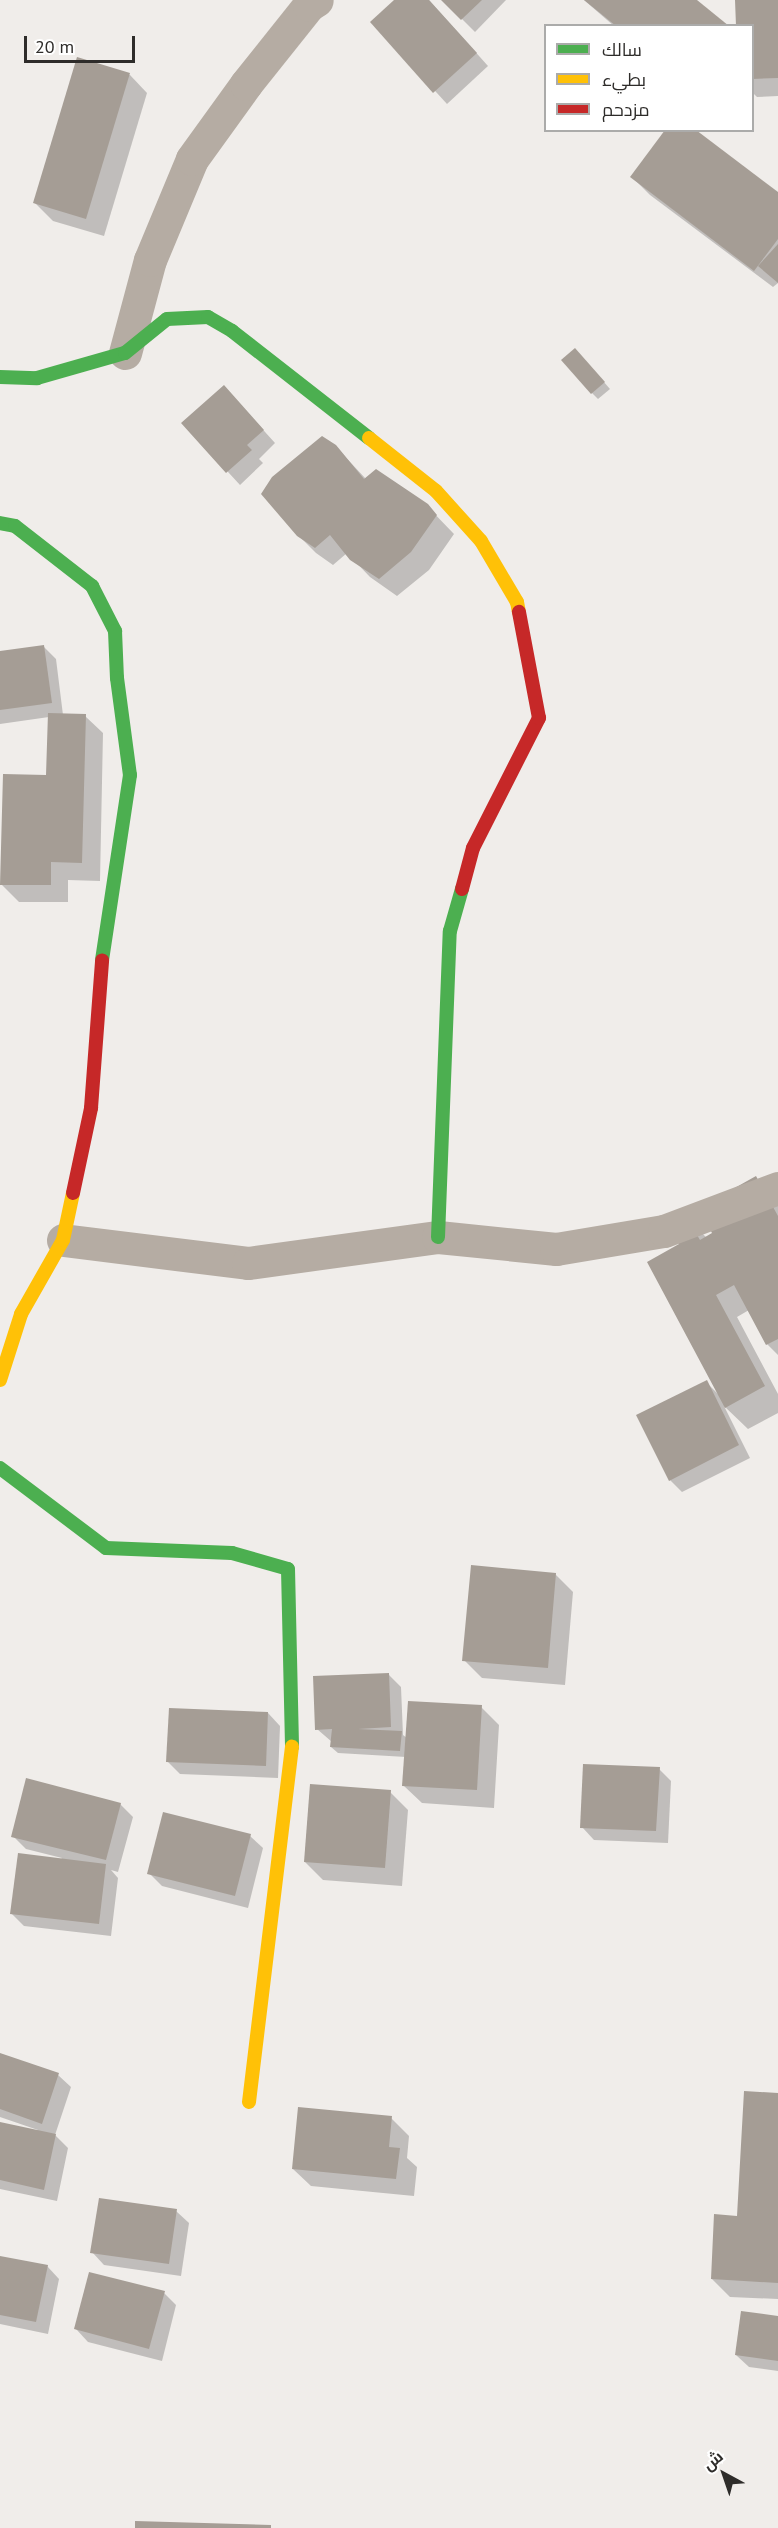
<!DOCTYPE html>
<html>
<head>
<meta charset="utf-8">
<style>
  body { margin:0 }
  #map { position:relative; width:778px; height:2528px; overflow:hidden; background:#f0edea; font-family:"PT Sans",Cairo,sans-serif }
  div>[style] { position:absolute }
  [style*='--x'] { left:calc(var(--x)*1px); top:calc(var(--y)*1px); width:calc(var(--w)*1px); rotate:calc(var(--a)*1deg) }
  .shadow>* { inset:0; background:#0003 }
  .building>* { inset:0; background:#a59d95 }
  .street>* { height:33px; margin:-16.5px; padding:0 16.5px; transform-origin:16.5px; border-radius:16.5px; background:#b5aca3 }
  .fast>* { height:14px; margin:-7px; padding:0 7px; transform-origin:7px; border-radius:7px; background:#4caf50 }
  .slow>* { height:14px; margin:-7px; padding:0 7px; transform-origin:7px; border-radius:7px; background:#ffc107 }
  .jam>* { height:14px; margin:-7px; padding:0 7px; transform-origin:7px; border-radius:7px; background:#c62828 }
  span { translate:-50% -50%; white-space:nowrap; text-align:center; line-height:1.15; -webkit-text-stroke:6px #fff; paint-order:stroke }
  .legend { position:absolute; left:544px; top:24px; width:210px; height:108px; box-sizing:border-box; background:#fff; border:2px solid #ababaa; margin:0; padding:8px 10px; list-style:none; font-size:18px; color:#2e2c2a }
  .legend li { display:flex; align-items:center; gap:12px; height:30px }
  .legend b { width:30px; border:2px solid #ababaa }
  .north { position:absolute; left:694px; top:2444px; width:60px; height:60px; -webkit-text-stroke:4px #fff; paint-order:stroke; rotate:320deg; font-size:16px; font-weight:700; line-height:24px; text-align:center; color:#2e2c2a }
  .north::after { content:''; display:block; margin:auto; width:21px; height:27px; background:#2e2c2a; clip-path:polygon(50% 0,100% 100%,50% 72%,0 100%) }
  .scale { position:absolute; left:24px; top:36px; width:111px; height:27px; box-sizing:border-box; border:3px solid #2e2c2a; border-top:0; padding-left:8px; font-size:18px; line-height:21px; white-space:nowrap; color:#2e2c2a; -webkit-text-stroke:4px #fff; paint-order:stroke }
</style>
</head>
<body>
<div id="map">
  <div class="shadow">
    <i style="clip-path:polygon(396px 0,429px 0,488px 66px,447px 104px,372px 22px)"></i>
    <i style="clip-path:polygon(443px 0,506px 0,475px 32px)"></i>
    <i style="clip-path:polygon(584px 0,694px 0,727px 26px,614px 26px)"></i>
    <i style="clip-path:polygon(737px 0,778px 0,778px 96px,757px 97px,752px 92px,752px 26px)"></i>
    <i style="clip-path:polygon(78px 59px,130px 75px,147px 93px,104px 236px,53px 221px,35px 203px)"></i>
    <i style="clip-path:polygon(632px 177px,778px 194px,778px 283px,773px 287px,650px 195px)"></i>
    <i style="clip-path:polygon(581px 356px,610px 389px,598px 399px,592px 393px)"></i>
    <i style="clip-path:polygon(236px 400px,275px 443px,259px 459px,263px 463px,240px 485px,183px 423px)"></i>
    <i style="clip-path:polygon(335px 446px,366px 479px,427px 506px,454px 534px,429px 570px,397px 596px,370px 577px,347px 553px,333px 565px,316px 553px,298px 535px)"></i>
    <i style="clip-path:polygon(43px 646px,56px 659px,63px 715px,85px 716px,103px 733px,100px 881px,68px 880px,68px 902px,19px 902px,1px 884px,48px 777px,49px 717px,0 724px,0 652px)"></i>
    <i style="clip-path:polygon(778px 1200px,778px 1355px,767px 1344px,749px 1310px,737px 1317px,778px 1394px,778px 1413px,748px 1429px,724px 1406px,750px 1458px,682px 1492px,670px 1480px,706px 1382px,719px 1395px,681px 1244px,685px 1217px,707px 1238px)"></i>
    <i style="clip-path:polygon(555px 1574px,573px 1592px,565px 1685px,482px 1678px,464px 1660px)"></i>
    <i style="clip-path:polygon(389px 1675px,401px 1687px,403px 1735px,407px 1738px,481px 1707px,499px 1725px,494px 1808px,422px 1803px,404px 1786px,406px 1757px,338px 1753px,331px 1747px,332px 1742px,317px 1729px)"></i>
    <i style="clip-path:polygon(268px 1713px,280px 1726px,278px 1778px,180px 1774px,167px 1761px)"></i>
    <i style="clip-path:polygon(659px 1769px,671px 1781px,668px 1843px,594px 1840px,582px 1827px)"></i>
    <i style="clip-path:polygon(390px 1792px,408px 1810px,402px 1886px,323px 1880px,305px 1862px)"></i>
    <i style="clip-path:polygon(120px 1804px,133px 1817px,118px 1872px,111px 1870px,118px 1878px,111px 1936px,24px 1926px,11px 1913px,62px 1858px,26px 1849px,13px 1836px)"></i>
    <i style="clip-path:polygon(250px 1836px,263px 1848px,248px 1908px,162px 1886px,149px 1873px)"></i>
    <i style="clip-path:polygon(0 2055px,58px 2075px,71px 2087px,55px 2135px,68px 2148px,57px 2201px,0 2189px,0 2123px,37px 2132px,38px 2130px,0 2117px)"></i>
    <i style="clip-path:polygon(778px 2094px,778px 2299px,730px 2297px,712px 2279px,738px 2217px)"></i>
    <i style="clip-path:polygon(391px 2118px,409px 2136px,407px 2158px,417px 2167px,414px 2196px,311px 2186px,293px 2169px)"></i>
    <i style="clip-path:polygon(176px 2211px,189px 2223px,181px 2276px,104px 2265px,92px 2252px)"></i>
    <i style="clip-path:polygon(0 2257px,47px 2266px,59px 2279px,48px 2334px,0 2324px)"></i>
    <i style="clip-path:polygon(164px 2293px,176px 2305px,162px 2361px,88px 2342px,76px 2329px)"></i>
    <i style="clip-path:polygon(778px 2318px,778px 2371px,749px 2367px,736px 2355px)"></i>
  </div>
  <div class="building">
    <i style="clip-path:polygon(394px 0,429px 0,477px 53px,433px 93px,370px 22px)"></i>
    <i style="clip-path:polygon(441px 0,482px 0,461px 20px)"></i>
    <i style="clip-path:polygon(584px 0,697px 0,729px 26px,616px 26px)"></i>
    <i style="clip-path:polygon(735px 0,778px 0,778px 78px,752px 79px,752px 26px,736px 26px)"></i>
    <i style="clip-path:polygon(77px 57px,130px 73px,86px 219px,33px 203px)"></i>
    <i style="clip-path:polygon(665px 130px,696px 130px,778px 192px,778px 239px,754px 271px,630px 177px)"></i>
    <i style="clip-path:polygon(778px 244px,778px 283px,758px 266px)"></i>
    <i style="clip-path:polygon(575px 348px,605px 382px,591px 394px,561px 360px)"></i>
    <i style="clip-path:polygon(224px 385px,264px 430px,247px 445px,252px 450px,226px 473px,181px 423px)"></i>
    <i style="clip-path:polygon(322px 436px,336px 445px,364px 479px,376px 469px,428px 504px,437px 515px,411px 552px,379px 579px,350px 560px,330px 535px,315px 548px,297px 536px,261px 494px,272px 477px)"></i>
    <i style="clip-path:polygon(44px 645px,52px 703px,0 710px,0 651px)"></i>
    <i style="clip-path:polygon(48px 713px,86px 714px,82px 863px,51px 862px,51px 885px,0 885px,3px 774px,46px 775px)"></i>
    <i style="clip-path:polygon(756px 1176px,778px 1216px,778px 1339px,766px 1345px,734px 1285px,716px 1295px,765px 1386px,725px 1408px,647px 1262px,679px 1244px,668px 1224px,685px 1215px,700px 1240px,712px 1233px,699px 1208px)"></i>
    <i style="clip-path:polygon(707px 1380px,739px 1445px,669px 1481px,636px 1415px)"></i>
    <i style="clip-path:polygon(471px 1565px,556px 1573px,548px 1668px,462px 1661px)"></i>
    <i style="clip-path:polygon(389px 1673px,391px 1727px,358px 1729px,402px 1731px,400px 1751px,330px 1747px,332px 1729px,315px 1730px,313px 1676px)"></i>
    <i style="clip-path:polygon(408px 1701px,482px 1705px,477px 1790px,402px 1786px)"></i>
    <i style="clip-path:polygon(169px 1708px,268px 1712px,266px 1766px,166px 1762px)"></i>
    <i style="clip-path:polygon(583px 1764px,660px 1767px,656px 1831px,580px 1828px)"></i>
    <i style="clip-path:polygon(26px 1778px,121px 1803px,106px 1860px,11px 1837px)"></i>
    <i style="clip-path:polygon(310px 1784px,391px 1790px,385px 1868px,304px 1862px)"></i>
    <i style="clip-path:polygon(163px 1812px,251px 1834px,235px 1896px,147px 1874px)"></i>
    <i style="clip-path:polygon(18px 1853px,106px 1864px,99px 1924px,10px 1914px)"></i>
    <i style="clip-path:polygon(0 2053px,59px 2073px,42px 2124px,0 2109px)"></i>
    <i style="clip-path:polygon(744px 2091px,778px 2093px,778px 2283px,711px 2279px,714px 2214px,737px 2216px)"></i>
    <i style="clip-path:polygon(298px 2107px,392px 2116px,389px 2147px,400px 2148px,396px 2179px,292px 2169px)"></i>
    <i style="clip-path:polygon(0 2122px,56px 2134px,44px 2190px,0 2180px)"></i>
    <i style="clip-path:polygon(99px 2198px,177px 2209px,169px 2264px,90px 2253px)"></i>
    <i style="clip-path:polygon(0 2256px,48px 2265px,36px 2322px,0 2315px)"></i>
    <i style="clip-path:polygon(89px 2272px,165px 2291px,149px 2349px,74px 2329px)"></i>
    <i style="clip-path:polygon(741px 2311px,778px 2316px,778px 2361px,735px 2355px)"></i>
    <i style="clip-path:polygon(135px 2521px,271px 2525px,271px 2528px,135px 2528px)"></i>
  </div>
  <div class="street">
    <i style="--x:125;--y:353;--w:96;--a:-75"></i>
    <i style="--x:150;--y:260;--w:109;--a:-67.4"></i>
    <i style="--x:192;--y:159;--w:92;--a:-54.2"></i>
    <i style="--x:246;--y:84;--w:101;--a:-51.4"></i>
    <i style="--x:309;--y:5;--w:9;--a:-32"></i>
    <i style="--x:63;--y:1240;--w:186;--a:7.1"></i>
    <i style="--x:248;--y:1263;--w:192;--a:-7.8"></i>
    <i style="--x:438;--y:1237;--w:119;--a:5.8"></i>
    <i style="--x:556;--y:1249;--w:109;--a:-9.5"></i>
    <i style="--x:664;--y:1231;--w:122;--a:-20.7"></i>
  </div>
  <div class="fast">
    <i style="--x:0;--y:377;--w:37;--a:2"></i>
    <i style="--x:37;--y:378;--w:91;--a:-15.9"></i>
    <i style="--x:125;--y:353;--w:54;--a:-39"></i>
    <i style="--x:167;--y:319;--w:41;--a:-2.8"></i>
    <i style="--x:208;--y:317;--w:28;--a:30"></i>
    <i style="--x:232;--y:331;--w:174;--a:38"></i>
    <i style="--x:0;--y:523;--w:15;--a:11"></i>
    <i style="--x:15;--y:526;--w:98;--a:37.9"></i>
    <i style="--x:92;--y:586;--w:51;--a:62.9"></i>
    <i style="--x:115;--y:631;--w:47;--a:87.6"></i>
    <i style="--x:117;--y:678;--w:98;--a:82.4"></i>
    <i style="--x:130;--y:775;--w:187;--a:98.6"></i>
    <i style="--x:438;--y:1237;--w:306;--a:-87.8"></i>
    <i style="--x:450;--y:931;--w:44;--a:-74.1"></i>
    <i style="--x:0;--y:1468;--w:133;--a:37"></i>
    <i style="--x:106;--y:1548;--w:126;--a:2.3"></i>
    <i style="--x:232;--y:1553;--w:58;--a:15.9"></i>
    <i style="--x:288;--y:1569;--w:178;--a:88.7"></i>
  </div>
  <div class="slow">
    <i style="--x:369;--y:438;--w:85;--a:38.3"></i>
    <i style="--x:436;--y:491;--w:67;--a:48"></i>
    <i style="--x:481;--y:541;--w:71;--a:59.5"></i>
    <i style="--x:517;--y:602;--w:10;--a:79"></i>
    <i style="--x:0;--y:1380;--w:69;--a:-72.3"></i>
    <i style="--x:21;--y:1314;--w:85;--a:-60.4"></i>
    <i style="--x:63;--y:1240;--w:48;--a:-78"></i>
    <i style="--x:249;--y:2102;--w:358;--a:-83.1"></i>
  </div>
  <div class="jam">
    <i style="--x:462;--y:889;--w:42;--a:-75"></i>
    <i style="--x:473;--y:848;--w:146;--a:-63.1"></i>
    <i style="--x:539;--y:718;--w:108;--a:-100.7"></i>
    <i style="--x:73;--y:1193;--w:87;--a:-78"></i>
    <i style="--x:91;--y:1108;--w:148;--a:-85.7"></i>
  </div>
  <ul class="legend">
  <li><b style="height:8px;background:#4caf50"></b>سالك</li>
  <li><b style="height:8px;background:#ffc107"></b>بطيء</li>
  <li><b style="height:8px;background:#c62828"></b>مزدحم</li>
  </ul>
  <div class="north">ش</div>
  <div class="scale">20 m</div>
</div>
</body>
</html>
